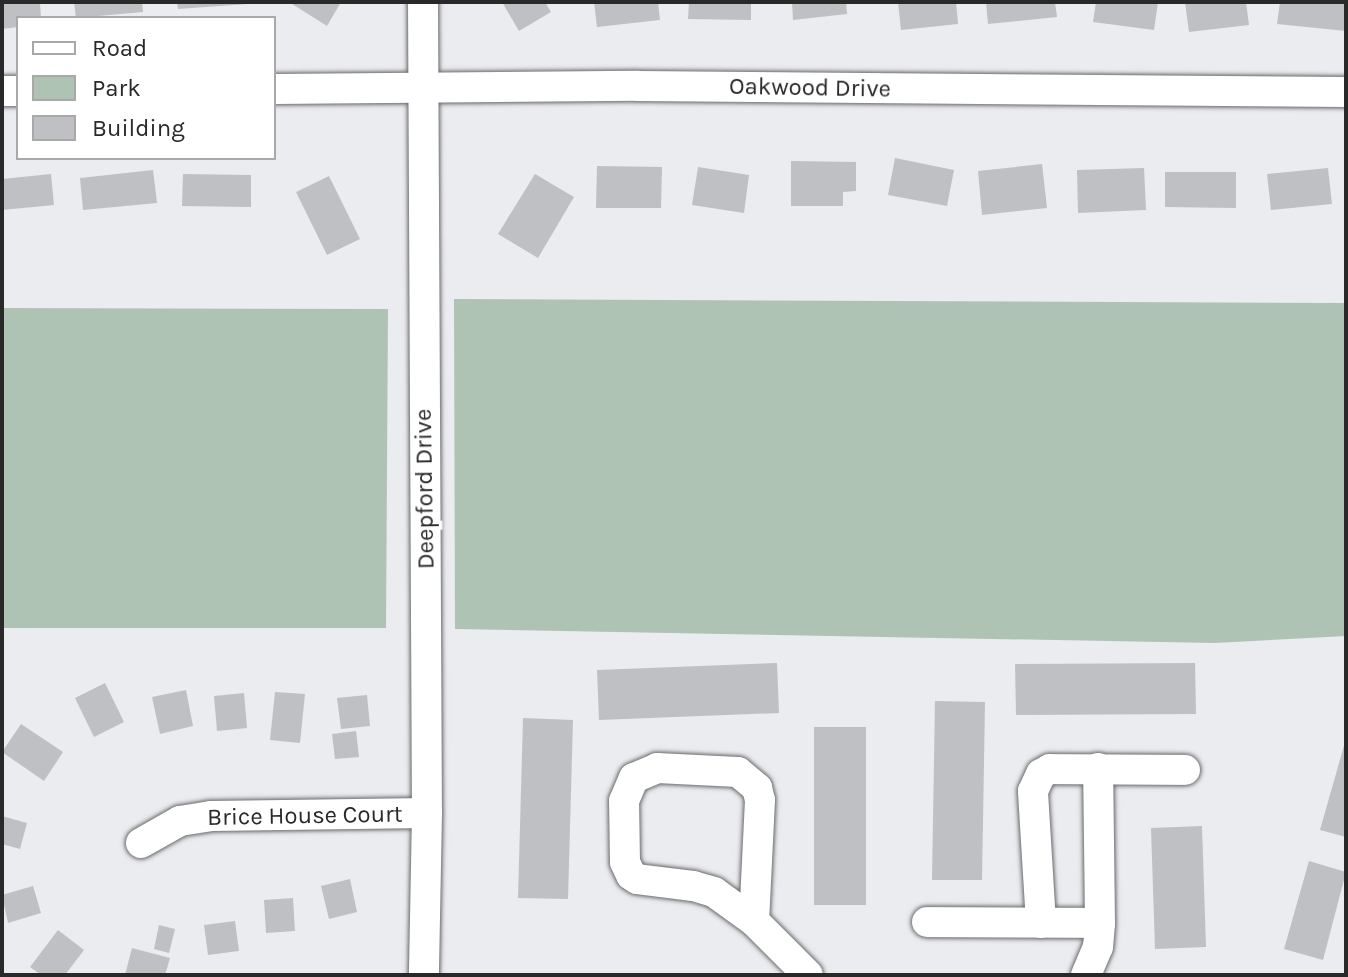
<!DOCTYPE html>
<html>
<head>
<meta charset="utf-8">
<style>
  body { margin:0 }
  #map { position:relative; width:1348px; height:977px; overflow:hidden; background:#ebecef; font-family:Karla,sans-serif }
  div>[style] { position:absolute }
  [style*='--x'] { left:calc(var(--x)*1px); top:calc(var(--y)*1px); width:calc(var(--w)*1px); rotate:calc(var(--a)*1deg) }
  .green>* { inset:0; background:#aec3b3 }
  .building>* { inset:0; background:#bfc0c3 }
  .roads { filter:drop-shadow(0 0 2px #696a6d) drop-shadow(0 0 2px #696a6d) }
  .minor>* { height:30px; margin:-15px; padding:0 15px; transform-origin:15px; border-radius:15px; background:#fff }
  span { translate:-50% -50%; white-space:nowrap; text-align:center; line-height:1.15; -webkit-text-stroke:7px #fff; paint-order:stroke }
  .street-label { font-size:24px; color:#29292a }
  .frame { position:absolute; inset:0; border:4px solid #29292a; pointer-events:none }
  .legend { position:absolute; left:16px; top:16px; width:260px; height:144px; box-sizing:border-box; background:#fff; border:2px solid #a9a9aa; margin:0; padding:10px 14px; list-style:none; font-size:24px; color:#29292a }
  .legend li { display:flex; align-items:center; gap:16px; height:40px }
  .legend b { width:40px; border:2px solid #a9a9aa }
</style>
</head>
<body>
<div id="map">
  <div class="green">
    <i style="clip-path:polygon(454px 299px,1346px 303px,1346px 636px,1214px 643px,455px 629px)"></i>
    <i style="clip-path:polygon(2px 308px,388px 309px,386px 628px,2px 628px)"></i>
  </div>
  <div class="building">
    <i style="clip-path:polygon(2px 2px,40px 2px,41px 18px,18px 18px,18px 27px,2px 29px)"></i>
    <i style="clip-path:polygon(74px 2px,142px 2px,143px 12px,76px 18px)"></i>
    <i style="clip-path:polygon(177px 2px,248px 2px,248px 4px,178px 9px)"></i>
    <i style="clip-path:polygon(289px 2px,341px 2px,327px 26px)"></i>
    <i style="clip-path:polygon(502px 2px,545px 2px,551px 12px,519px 31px)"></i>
    <i style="clip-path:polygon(594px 2px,658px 2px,660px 20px,597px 27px)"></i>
    <i style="clip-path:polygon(689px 2px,751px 2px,751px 20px,688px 19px)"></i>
    <i style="clip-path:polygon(792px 2px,846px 2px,847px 14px,793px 20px)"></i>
    <i style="clip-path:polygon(898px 2px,956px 2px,958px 24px,901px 30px)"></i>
    <i style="clip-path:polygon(986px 2px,1055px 2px,1057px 17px,988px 24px)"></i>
    <i style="clip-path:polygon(1096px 2px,1158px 2px,1154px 30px,1093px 22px)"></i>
    <i style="clip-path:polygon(1185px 2px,1246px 2px,1249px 25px,1189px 32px)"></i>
    <i style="clip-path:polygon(1280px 2px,1346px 2px,1346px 31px,1277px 24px)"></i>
    <i style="clip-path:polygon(895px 158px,954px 170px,947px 206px,888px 195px)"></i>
    <i style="clip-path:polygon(791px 161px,856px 162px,856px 191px,843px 192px,843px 206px,791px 206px)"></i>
    <i style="clip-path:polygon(1042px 164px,1047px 208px,982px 215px,978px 171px)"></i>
    <i style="clip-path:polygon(597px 166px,662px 167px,661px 208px,596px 208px)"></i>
    <i style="clip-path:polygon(698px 167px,749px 175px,744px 213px,692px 205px)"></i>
    <i style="clip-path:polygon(1144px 168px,1146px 210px,1078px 213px,1077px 170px)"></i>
    <i style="clip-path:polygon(1328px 168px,1332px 204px,1271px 210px,1267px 174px)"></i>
    <i style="clip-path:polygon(153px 170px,157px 203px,83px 210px,80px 178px)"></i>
    <i style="clip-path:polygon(1165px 172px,1236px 172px,1236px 208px,1165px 207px)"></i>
    <i style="clip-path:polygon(51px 174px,54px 205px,2px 210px,2px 179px)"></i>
    <i style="clip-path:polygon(183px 174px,251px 175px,251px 207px,182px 206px)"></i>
    <i style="clip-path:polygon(535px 174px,574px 197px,538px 258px,498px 234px)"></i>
    <i style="clip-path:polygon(329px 176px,360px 239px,327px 255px,296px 192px)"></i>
    <i style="clip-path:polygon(777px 663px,779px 713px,599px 720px,597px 670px)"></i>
    <i style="clip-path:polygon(1195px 663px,1196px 714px,1016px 715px,1015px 664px)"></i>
    <i style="clip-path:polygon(105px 683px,124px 722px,94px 737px,75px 698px)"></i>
    <i style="clip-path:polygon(186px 690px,193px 726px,160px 734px,152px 697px)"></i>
    <i style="clip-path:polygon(275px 692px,305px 694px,300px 743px,270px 740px)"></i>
    <i style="clip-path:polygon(244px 693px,247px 728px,217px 731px,214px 696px)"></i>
    <i style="clip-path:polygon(367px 695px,370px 726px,341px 729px,337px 698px)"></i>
    <i style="clip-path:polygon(935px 701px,985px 702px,982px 880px,932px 880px)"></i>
    <i style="clip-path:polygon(523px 718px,573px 720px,568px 899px,518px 898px)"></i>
    <i style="clip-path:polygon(21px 724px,63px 752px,44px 781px,2px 752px)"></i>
    <i style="clip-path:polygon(814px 727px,866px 727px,866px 905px,814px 905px)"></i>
    <i style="clip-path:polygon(356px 731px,359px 757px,335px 759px,332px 734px)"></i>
    <i style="clip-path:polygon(1345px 742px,1346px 742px,1346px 837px,1320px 830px)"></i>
    <i style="clip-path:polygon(2px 816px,27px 823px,20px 849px,2px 844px)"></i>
    <i style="clip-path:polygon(1202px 826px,1206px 947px,1155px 949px,1151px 828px)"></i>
    <i style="clip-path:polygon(1309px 861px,1346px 872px,1323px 960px,1284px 949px)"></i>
    <i style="clip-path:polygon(350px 879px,357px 912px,329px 919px,321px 886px)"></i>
    <i style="clip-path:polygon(33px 886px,41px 913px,8px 923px,2px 895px)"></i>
    <i style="clip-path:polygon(293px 898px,295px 931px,266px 933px,264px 900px)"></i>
    <i style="clip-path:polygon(235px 921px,239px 951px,208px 955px,204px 925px)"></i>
    <i style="clip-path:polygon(159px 925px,175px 929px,169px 953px,154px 949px)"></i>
    <i style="clip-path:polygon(58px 930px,84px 950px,65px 975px,41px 975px,30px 967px)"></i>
    <i style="clip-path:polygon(132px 948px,170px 958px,165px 975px,125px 975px)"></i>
  </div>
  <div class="roads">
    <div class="minor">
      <i style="--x:423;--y:2;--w:811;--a:89.72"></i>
      <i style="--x:427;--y:813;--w:162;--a:91.1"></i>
      <i style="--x:274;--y:89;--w:364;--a:-0.5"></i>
      <i style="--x:638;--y:86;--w:708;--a:0.49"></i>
      <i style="--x:2;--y:91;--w:16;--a:0"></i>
      <i style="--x:657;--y:768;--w:81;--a:2.8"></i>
      <i style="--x:738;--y:772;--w:25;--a:40"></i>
      <i style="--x:757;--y:788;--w:12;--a:76"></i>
      <i style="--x:760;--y:800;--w:121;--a:92.8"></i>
      <i style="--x:754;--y:921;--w:49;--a:-144.1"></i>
      <i style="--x:714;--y:892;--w:22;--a:-164"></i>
      <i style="--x:693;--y:886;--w:56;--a:-172.9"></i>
      <i style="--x:637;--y:879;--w:7;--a:-146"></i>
      <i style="--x:631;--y:875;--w:14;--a:-115"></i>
      <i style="--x:625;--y:862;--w:61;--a:-90.9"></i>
      <i style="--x:624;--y:801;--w:25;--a:-67"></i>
      <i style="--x:634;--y:778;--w:25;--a:-23"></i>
      <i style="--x:141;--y:843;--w:45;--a:-29.4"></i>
      <i style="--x:180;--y:821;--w:31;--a:-9"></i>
      <i style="--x:211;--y:816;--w:216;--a:-0.8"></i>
      <i style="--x:754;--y:921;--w:76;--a:45"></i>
      <i style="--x:927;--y:922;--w:173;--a:0.3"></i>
      <i style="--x:1041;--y:923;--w:132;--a:-93.5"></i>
      <i style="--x:1033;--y:791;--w:19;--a:-65"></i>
      <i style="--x:1041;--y:774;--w:10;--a:-29"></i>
      <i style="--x:1050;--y:769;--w:135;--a:0.4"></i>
      <i style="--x:1086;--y:975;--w:30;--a:-67"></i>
      <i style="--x:1098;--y:947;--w:24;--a:-85"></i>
      <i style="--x:1100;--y:923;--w:155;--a:-90.7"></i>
    </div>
  </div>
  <div class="street-label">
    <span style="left:810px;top:88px;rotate:1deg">Oakwood Drive</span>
    <span style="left:425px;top:489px;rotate:-91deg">Deepford Drive</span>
    <span style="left:305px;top:816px;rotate:-1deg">Brice House Court</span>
  </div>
  <div class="frame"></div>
  <ul class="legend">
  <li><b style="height:10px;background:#fff"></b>Road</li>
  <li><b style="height:22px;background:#aec3b3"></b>Park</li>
  <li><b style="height:22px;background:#bfc0c3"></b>Building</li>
  </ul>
</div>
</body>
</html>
